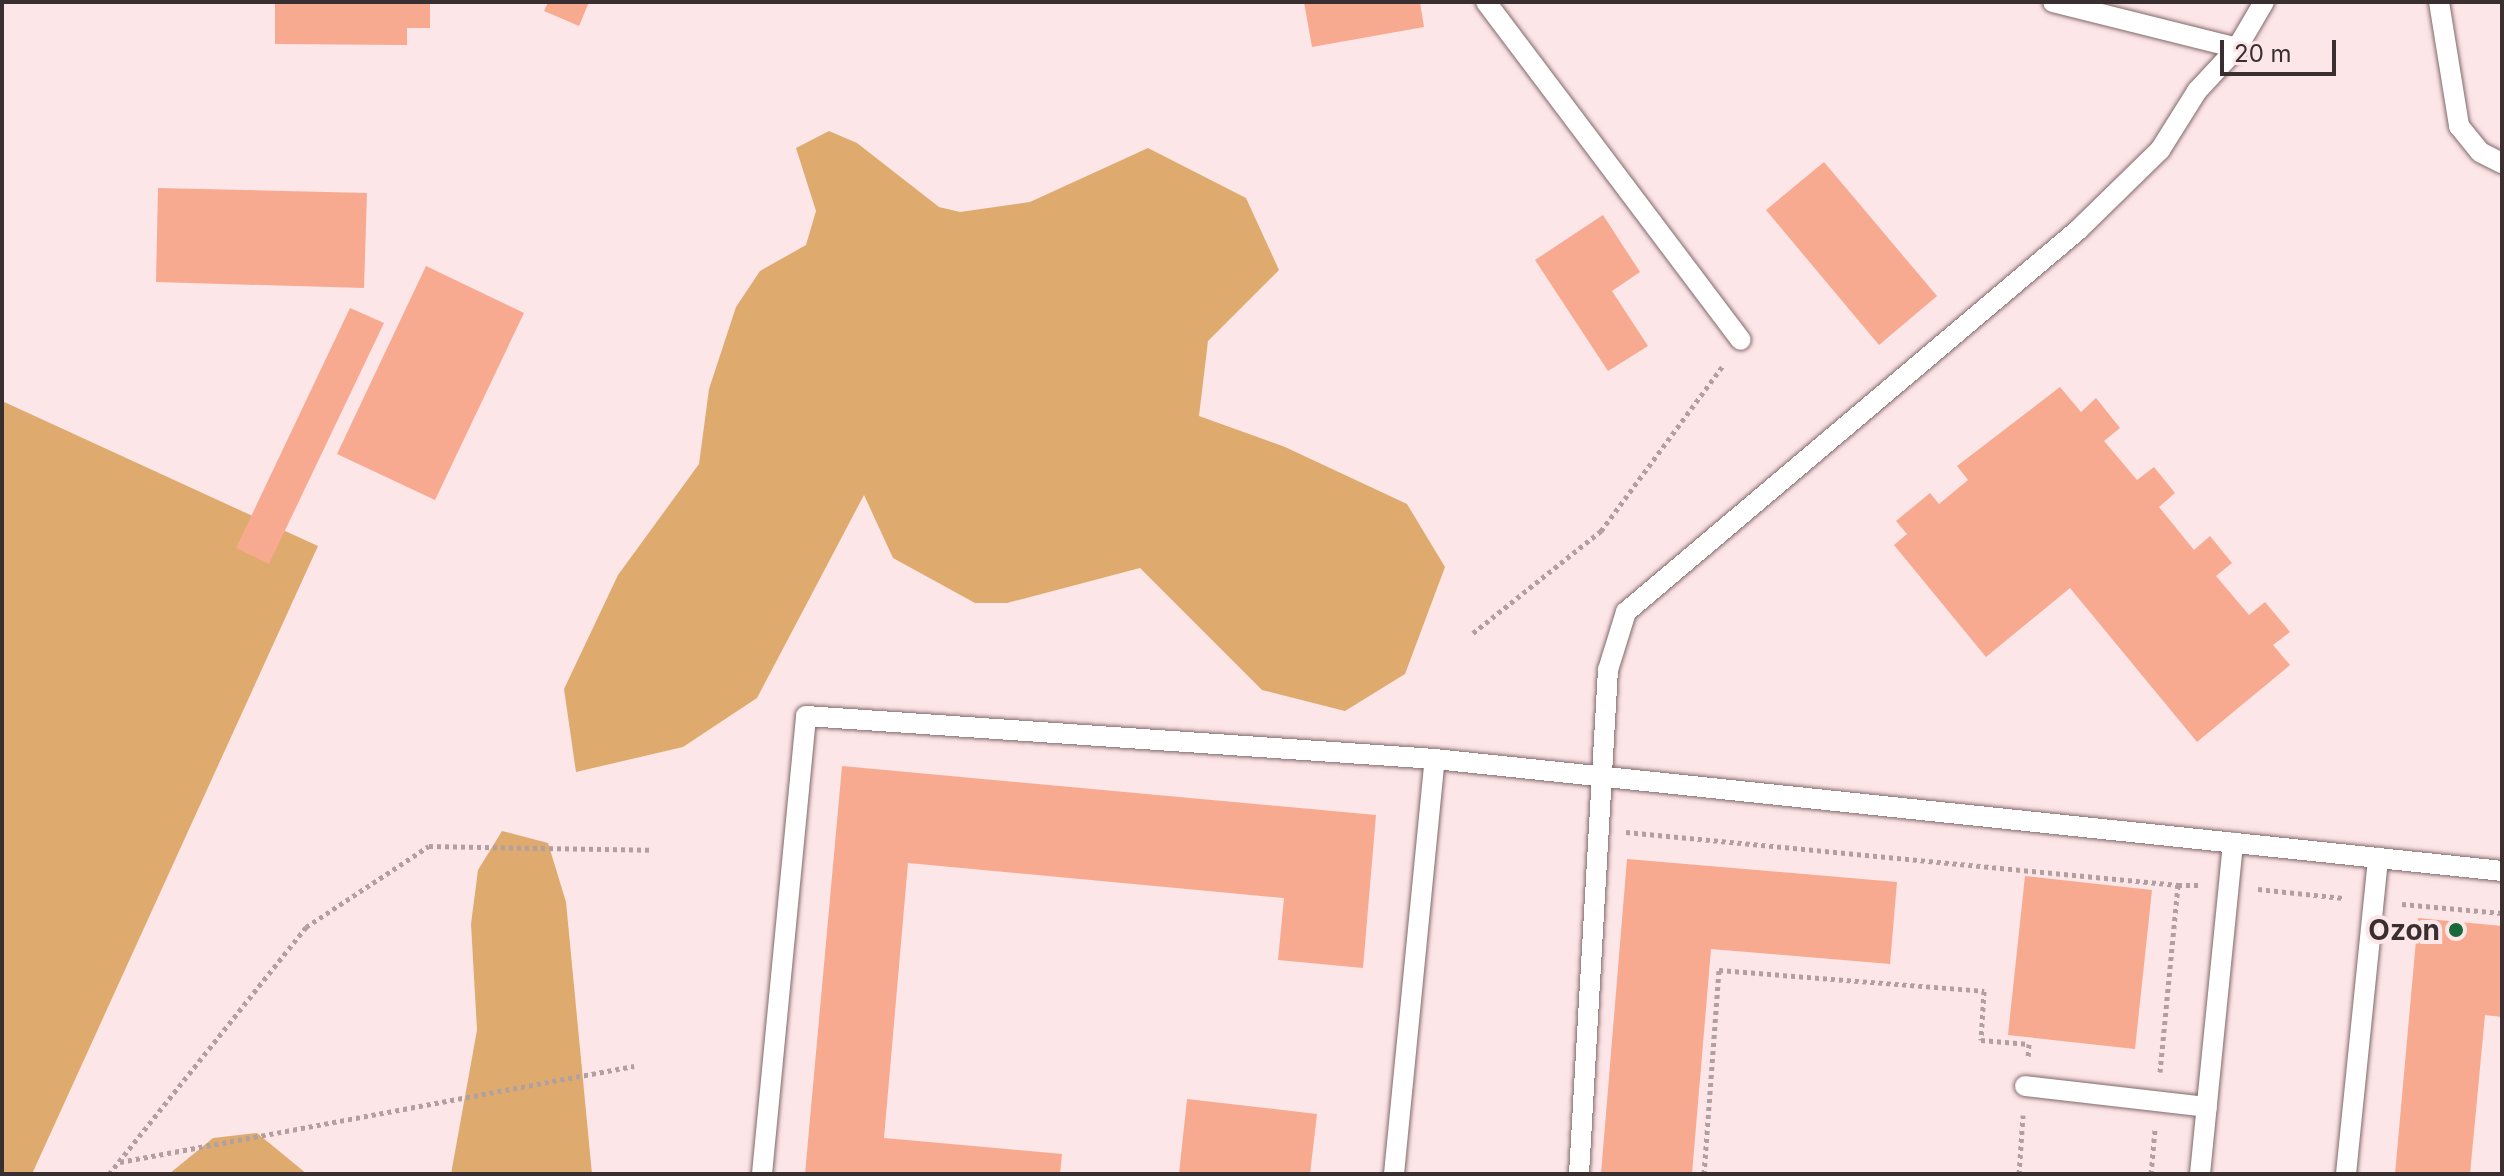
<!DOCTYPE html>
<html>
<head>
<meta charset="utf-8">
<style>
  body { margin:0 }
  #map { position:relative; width:2504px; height:1176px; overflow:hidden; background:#fde6e8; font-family:Inter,sans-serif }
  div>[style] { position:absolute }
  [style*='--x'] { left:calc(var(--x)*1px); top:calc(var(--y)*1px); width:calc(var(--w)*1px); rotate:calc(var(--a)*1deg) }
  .forest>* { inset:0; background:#dfaa6e }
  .building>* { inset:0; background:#f7aa90 }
  .path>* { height:5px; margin-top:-2.5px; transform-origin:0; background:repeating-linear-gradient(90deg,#b19fa1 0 4px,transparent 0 8px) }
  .roads { filter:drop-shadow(0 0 2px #81686a) drop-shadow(0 0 2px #81686a) }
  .lane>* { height:20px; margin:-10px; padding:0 10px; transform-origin:10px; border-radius:10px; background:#fff }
  .dots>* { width:22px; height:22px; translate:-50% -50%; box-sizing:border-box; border:4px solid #fde6e8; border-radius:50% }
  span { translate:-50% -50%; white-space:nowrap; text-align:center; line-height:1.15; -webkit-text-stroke:8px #fde6e8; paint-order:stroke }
  .poi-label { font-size:28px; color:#3a2f30; font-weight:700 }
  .right { translate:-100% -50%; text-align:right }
  .frame { position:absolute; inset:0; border:4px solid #3a2f30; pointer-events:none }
  .scale { position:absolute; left:2220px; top:40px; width:116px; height:36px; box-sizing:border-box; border:4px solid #3a2f30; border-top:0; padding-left:10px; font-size:24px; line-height:28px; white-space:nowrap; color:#3a2f30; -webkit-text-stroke:6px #fde6e8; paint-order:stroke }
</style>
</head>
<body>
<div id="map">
  <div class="forest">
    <i style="clip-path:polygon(829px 131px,857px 143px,939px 207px,960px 212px,1030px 202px,1148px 148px,1246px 198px,1279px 270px,1208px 341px,1199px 416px,1285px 447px,1407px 504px,1445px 567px,1405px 674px,1345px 711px,1262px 690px,1140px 568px,1007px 603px,975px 603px,893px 558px,864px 495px,757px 698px,683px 747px,576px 772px,564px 689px,618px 575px,699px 464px,709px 389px,736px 307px,760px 271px,806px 245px,816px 211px,796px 148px)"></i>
    <i style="clip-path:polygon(2px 401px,318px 546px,32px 1174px,2px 1174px)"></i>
    <i style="clip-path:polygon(502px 831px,548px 843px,566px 902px,592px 1174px,451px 1174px,477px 1030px,471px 924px,478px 870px)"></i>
    <i style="clip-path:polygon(257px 1133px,307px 1174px,169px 1174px,213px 1138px)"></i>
  </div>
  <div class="building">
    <i style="clip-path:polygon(275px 2px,430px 2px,430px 28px,407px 28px,407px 45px,275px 44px)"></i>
    <i style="clip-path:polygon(548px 2px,589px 2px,579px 26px,544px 11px)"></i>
    <i style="clip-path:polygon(1304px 2px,1420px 2px,1424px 27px,1312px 47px)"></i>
    <i style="clip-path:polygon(1824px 162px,1937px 296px,1879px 345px,1766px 210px)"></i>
    <i style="clip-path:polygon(158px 188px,367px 193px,364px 288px,156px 282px)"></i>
    <i style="clip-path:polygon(1603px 215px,1640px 272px,1612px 291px,1648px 346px,1608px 371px,1535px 260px)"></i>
    <i style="clip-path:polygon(426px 266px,524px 313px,435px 500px,337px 454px)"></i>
    <i style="clip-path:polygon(350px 308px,384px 323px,269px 564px,236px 548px)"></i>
    <i style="clip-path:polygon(2060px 387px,2081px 412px,2096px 398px,2120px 428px,2104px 441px,2137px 480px,2154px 467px,2175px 493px,2159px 507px,2194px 550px,2210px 536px,2232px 563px,2216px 576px,2249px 615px,2265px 602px,2290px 632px,2273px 645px,2290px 665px,2197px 742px,2070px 588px,1986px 657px,1894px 545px,1907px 534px,1896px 521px,1930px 493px,1939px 504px,1968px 480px,1957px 466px)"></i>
    <i style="clip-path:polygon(842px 766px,1376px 815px,1363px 968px,1278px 960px,1284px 898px,908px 863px,884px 1138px,1062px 1154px,1060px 1174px,805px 1174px)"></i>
    <i style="clip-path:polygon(1627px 859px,1897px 882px,1890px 964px,1711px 949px,1692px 1174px,1601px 1174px)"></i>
    <i style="clip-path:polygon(2025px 876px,2152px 890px,2135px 1049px,2008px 1035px)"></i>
    <i style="clip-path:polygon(2418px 918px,2502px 926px,2502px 1017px,2485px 1015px,2470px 1174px,2395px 1174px)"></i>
    <i style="clip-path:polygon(1187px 1099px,1317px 1114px,1310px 1174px,1179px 1174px)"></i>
  </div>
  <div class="path">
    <i style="--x:1473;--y:633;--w:164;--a:-38.6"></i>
    <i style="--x:1601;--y:531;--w:207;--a:-53.6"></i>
    <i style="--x:1626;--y:832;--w:555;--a:5.48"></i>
    <i style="--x:2178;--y:885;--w:188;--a:95.5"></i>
    <i style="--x:2178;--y:885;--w:23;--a:0"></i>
    <i style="--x:2258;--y:889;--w:86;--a:6"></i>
    <i style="--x:2402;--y:904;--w:100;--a:5.1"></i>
    <i style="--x:120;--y:1162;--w:523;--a:-10.58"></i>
    <i style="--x:109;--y:1174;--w:316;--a:-51.4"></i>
    <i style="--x:306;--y:927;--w:147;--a:-33.4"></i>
    <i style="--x:429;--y:846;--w:221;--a:1"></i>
    <i style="--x:1704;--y:1174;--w:205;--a:-85.8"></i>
    <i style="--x:1719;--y:970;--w:266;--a:4.5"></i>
    <i style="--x:1984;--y:991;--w:49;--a:93.5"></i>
    <i style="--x:1981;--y:1040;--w:48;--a:4.8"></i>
    <i style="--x:2029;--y:1044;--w:13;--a:94"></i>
    <i style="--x:2019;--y:1174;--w:59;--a:-86.1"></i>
    <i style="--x:2151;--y:1174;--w:45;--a:-84.9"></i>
  </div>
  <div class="roads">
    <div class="lane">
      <i style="--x:1486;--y:2;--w:423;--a:53"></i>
      <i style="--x:2053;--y:2;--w:190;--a:14"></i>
      <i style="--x:2237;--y:48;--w:53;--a:-59.6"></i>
      <i style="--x:2439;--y:2;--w:126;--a:80.8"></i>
      <i style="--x:2459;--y:126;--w:33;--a:51"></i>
      <i style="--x:2480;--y:152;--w:25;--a:27"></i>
      <i style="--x:2025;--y:1086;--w:183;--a:6.6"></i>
      <i style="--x:762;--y:1174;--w:460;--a:-84.5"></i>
      <i style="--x:806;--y:716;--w:630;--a:3.91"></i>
      <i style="--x:1435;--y:759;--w:1073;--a:5.99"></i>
      <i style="--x:1394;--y:1174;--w:417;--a:-84.4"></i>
      <i style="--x:1579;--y:1174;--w:505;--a:-86.71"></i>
      <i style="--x:1608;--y:670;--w:61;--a:-72.8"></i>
      <i style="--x:1626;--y:612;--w:592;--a:-40.2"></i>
      <i style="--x:2078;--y:230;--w:115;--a:-44.3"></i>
      <i style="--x:2160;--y:150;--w:70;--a:-57.9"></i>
      <i style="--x:2197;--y:91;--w:59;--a:-47.1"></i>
      <i style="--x:2200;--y:1174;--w:333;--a:-84.3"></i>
      <i style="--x:2346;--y:1174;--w:318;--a:-84.2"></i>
    </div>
  </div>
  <div class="dots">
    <i style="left:2456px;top:930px;background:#17693a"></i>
  </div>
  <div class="poi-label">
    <span class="right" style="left:2440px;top:930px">Ozon</span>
  </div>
  <div class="frame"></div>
  <div class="scale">20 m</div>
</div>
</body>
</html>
